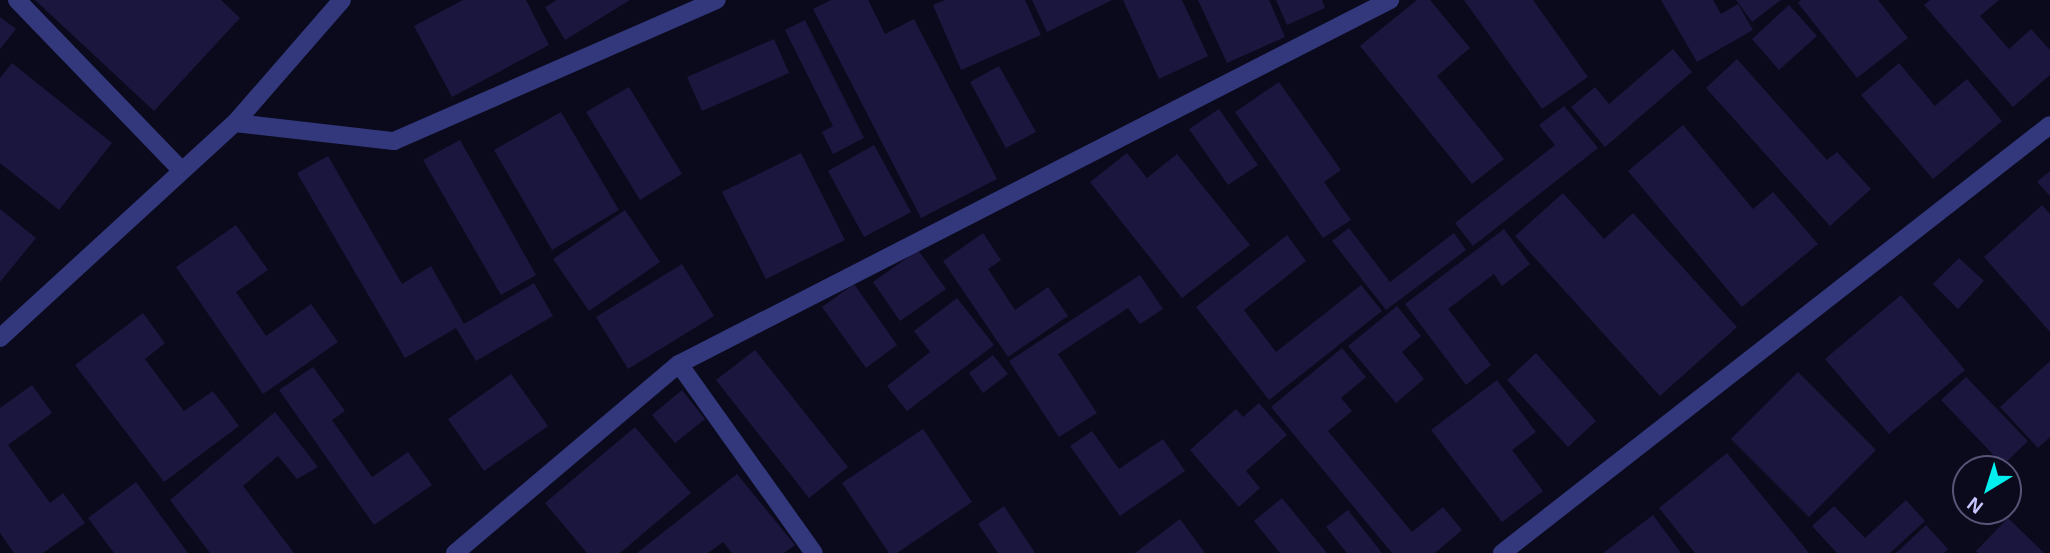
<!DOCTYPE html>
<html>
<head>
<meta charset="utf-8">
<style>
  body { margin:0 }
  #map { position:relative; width:2050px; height:553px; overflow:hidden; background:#0b0a1c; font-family:Arial,sans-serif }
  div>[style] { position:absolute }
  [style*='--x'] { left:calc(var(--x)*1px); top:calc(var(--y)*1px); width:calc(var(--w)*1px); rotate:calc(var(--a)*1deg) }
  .building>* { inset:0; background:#1a163d }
  .minor>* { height:18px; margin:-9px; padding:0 9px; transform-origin:9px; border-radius:9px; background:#33387d }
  span { translate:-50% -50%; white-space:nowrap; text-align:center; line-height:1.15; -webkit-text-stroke:7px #0b0a1c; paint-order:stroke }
  .north { position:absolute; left:1952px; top:455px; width:70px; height:70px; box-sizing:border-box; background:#0b0a1c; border:2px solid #565577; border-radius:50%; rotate:218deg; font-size:19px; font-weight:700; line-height:28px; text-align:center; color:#c6c5ff }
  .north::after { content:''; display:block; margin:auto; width:24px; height:32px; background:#00f0ef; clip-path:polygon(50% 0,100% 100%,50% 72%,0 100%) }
</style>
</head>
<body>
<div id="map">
  <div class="building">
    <i style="clip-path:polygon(35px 0,221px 0,240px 18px,154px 111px)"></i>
    <i style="clip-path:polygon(463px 0,526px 0,549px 45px,452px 97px,414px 26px)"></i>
    <i style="clip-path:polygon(557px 0,630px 0,565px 40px,545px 7px)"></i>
    <i style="clip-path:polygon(831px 0,868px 0,885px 34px,914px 19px,997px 179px,921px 218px,813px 9px)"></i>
    <i style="clip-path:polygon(945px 0,1025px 0,1041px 35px,961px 70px,933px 5px)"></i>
    <i style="clip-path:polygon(1032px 0,1112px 0,1047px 32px)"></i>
    <i style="clip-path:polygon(1123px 0,1182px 0,1208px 56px,1159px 79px)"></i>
    <i style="clip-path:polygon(1198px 0,1269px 0,1285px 37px,1227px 63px)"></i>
    <i style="clip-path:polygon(1276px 0,1322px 0,1325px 8px,1287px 25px)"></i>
    <i style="clip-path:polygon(1417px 0,1430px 0,1470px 48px,1437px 76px,1504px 159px,1472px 184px,1360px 46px)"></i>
    <i style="clip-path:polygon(1464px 0,1533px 0,1588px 77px,1542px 109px)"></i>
    <i style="clip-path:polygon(1661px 0,1713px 0,1721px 14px,1738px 4px,1753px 30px,1697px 62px)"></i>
    <i style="clip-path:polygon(1736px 0,1781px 0,1752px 22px)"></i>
    <i style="clip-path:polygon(1801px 0,1878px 0,1908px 38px,1857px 78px,1798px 3px)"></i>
    <i style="clip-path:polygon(1930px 0,1999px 0,1980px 16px,2009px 49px,2031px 29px,2050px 50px,2050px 75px,2013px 107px,1924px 5px)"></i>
    <i style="clip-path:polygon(1789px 5px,1817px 36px,1779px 70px,1752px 39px)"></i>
    <i style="clip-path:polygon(0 17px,16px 29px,0 49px)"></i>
    <i style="clip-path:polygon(805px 20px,864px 138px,833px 154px,822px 132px,833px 126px,785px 30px)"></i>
    <i style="clip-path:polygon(774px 39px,789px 73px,702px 111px,687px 77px)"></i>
    <i style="clip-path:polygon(1673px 49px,1692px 72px,1605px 147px,1571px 107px,1595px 87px,1609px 104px)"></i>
    <i style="clip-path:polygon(1737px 59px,1827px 160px,1837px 152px,1871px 189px,1830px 226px,1706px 88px)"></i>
    <i style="clip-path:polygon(12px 63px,112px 143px,59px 210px,0 163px,0 78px)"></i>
    <i style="clip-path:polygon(1899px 63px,1935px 106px,1967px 79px,2002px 121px,1933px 179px,1861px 95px)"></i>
    <i style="clip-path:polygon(999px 66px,1036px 132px,1006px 148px,970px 82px)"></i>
    <i style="clip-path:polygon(1279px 82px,1341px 170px,1324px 182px,1351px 220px,1323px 238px,1235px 112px)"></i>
    <i style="clip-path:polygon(629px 87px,682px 174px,640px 200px,586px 112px)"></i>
    <i style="clip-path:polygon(1564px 106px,1598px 148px,1473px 246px,1455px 223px,1555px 145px,1539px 125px)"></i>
    <i style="clip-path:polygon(1219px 109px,1258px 165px,1228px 185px,1189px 129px)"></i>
    <i style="clip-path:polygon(561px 112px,619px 210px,552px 250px,494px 150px)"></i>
    <i style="clip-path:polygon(1683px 125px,1753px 209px,1773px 192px,1818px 244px,1742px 307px,1628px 171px)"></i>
    <i style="clip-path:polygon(460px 140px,536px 275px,501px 295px,423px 160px)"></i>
    <i style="clip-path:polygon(874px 145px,911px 212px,864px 237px,828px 171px)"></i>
    <i style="clip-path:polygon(801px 153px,845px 240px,766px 279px,722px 192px)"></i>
    <i style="clip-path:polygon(1127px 153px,1147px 178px,1177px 154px,1250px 245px,1182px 298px,1090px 182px)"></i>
    <i style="clip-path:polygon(328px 156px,402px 284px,431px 266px,464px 324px,534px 283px,553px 316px,476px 361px,456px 328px,405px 358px,297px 173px)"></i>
    <i style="clip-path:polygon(2050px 171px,2050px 196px,2037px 182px)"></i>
    <i style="clip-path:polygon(1563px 193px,1604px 239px,1633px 213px,1737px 327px,1660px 396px,1515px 236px)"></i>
    <i style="clip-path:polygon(2042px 205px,2050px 214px,2050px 332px,1984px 257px)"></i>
    <i style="clip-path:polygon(0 209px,36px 238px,0 282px)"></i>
    <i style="clip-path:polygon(625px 210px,660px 262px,589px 311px,553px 259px)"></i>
    <i style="clip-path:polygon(236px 225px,268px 270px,236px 292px,266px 336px,311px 304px,338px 342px,263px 394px,176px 267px)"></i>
    <i style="clip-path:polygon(1349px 228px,1390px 282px,1454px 233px,1466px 250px,1386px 310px,1332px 241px)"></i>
    <i style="clip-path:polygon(1504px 229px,1530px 264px,1502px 286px,1494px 274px,1448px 309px,1491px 365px,1466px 385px,1405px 304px)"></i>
    <i style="clip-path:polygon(983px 233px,1001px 260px,988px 269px,1015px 310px,1048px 287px,1068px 316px,1008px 357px,943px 261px)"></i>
    <i style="clip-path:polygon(1287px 235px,1306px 261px,1244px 310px,1276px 352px,1361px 285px,1382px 311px,1269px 400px,1196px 307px)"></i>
    <i style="clip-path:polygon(918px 250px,946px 289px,900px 321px,873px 282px)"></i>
    <i style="clip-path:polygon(1959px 258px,1984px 281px,1958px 309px,1933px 284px)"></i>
    <i style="clip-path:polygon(682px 264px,714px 316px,628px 369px,596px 317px)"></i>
    <i style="clip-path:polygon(1140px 275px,1163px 309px,1140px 324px,1128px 308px,1058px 354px,1097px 413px,1059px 437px,1009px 361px)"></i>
    <i style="clip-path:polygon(854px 284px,897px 345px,866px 368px,822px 307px)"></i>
    <i style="clip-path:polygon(1901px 295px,1965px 370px,1889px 434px,1825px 359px)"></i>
    <i style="clip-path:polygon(957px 298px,994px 345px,907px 411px,887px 386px,930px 352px,914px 331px)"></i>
    <i style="clip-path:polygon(1397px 306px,1421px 336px,1402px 352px,1424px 379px,1396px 403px,1348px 346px)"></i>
    <i style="clip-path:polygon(143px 313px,165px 343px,145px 359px,184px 411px,213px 391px,239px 426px,164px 482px,75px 365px)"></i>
    <i style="clip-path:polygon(1342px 348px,1366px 377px,1341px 398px,1352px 411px,1328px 431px,1412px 532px,1443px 507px,1462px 530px,1435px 553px,1392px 553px,1271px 407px)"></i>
    <i style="clip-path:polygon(755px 350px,848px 467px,809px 498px,716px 380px)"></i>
    <i style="clip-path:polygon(1536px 353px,1596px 421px,1568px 447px,1507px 380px)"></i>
    <i style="clip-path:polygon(993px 355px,1008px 374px,983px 393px,969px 373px)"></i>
    <i style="clip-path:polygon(2050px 361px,2050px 437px,2038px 448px,2000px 407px)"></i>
    <i style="clip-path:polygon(313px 367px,345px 411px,332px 420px,372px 477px,408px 452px,432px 485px,374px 525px,279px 390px)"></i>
    <i style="clip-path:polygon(1798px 372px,1876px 450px,1809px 517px,1731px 439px)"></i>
    <i style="clip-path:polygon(511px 374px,548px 426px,484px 471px,448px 419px)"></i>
    <i style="clip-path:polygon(1966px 377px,2028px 441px,2003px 465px,1941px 400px)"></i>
    <i style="clip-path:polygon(1497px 380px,1536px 432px,1512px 450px,1543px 491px,1502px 522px,1431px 430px)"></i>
    <i style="clip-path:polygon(32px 385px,52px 413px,8px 445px,50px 503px,63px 493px,85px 523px,43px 553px,14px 553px,0 533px,0 408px)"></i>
    <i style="clip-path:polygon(682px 390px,705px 419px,675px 443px,652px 415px)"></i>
    <i style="clip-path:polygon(1259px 403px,1287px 435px,1246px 471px,1260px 488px,1239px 507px,1190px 450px,1236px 409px,1243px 417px)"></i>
    <i style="clip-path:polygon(275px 412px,318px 467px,297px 479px,278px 456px,243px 486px,294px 553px,210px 553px,170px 500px)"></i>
    <i style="clip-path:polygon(635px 427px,691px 493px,620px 553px,587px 553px,545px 503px)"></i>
    <i style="clip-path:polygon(923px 429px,972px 502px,897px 553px,889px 553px,842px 483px)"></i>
    <i style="clip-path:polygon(1092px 431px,1119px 469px,1163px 439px,1185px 471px,1120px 516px,1070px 446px)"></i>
    <i style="clip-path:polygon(1727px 453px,1809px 553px,1695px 553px,1659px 508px)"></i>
    <i style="clip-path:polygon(737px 474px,795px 545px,784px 553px,732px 553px,723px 542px,708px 553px,637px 553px)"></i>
    <i style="clip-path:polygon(136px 482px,188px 553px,114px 553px,88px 518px)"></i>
    <i style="clip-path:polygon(1282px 498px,1327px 553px,1280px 553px,1254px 521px)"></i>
    <i style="clip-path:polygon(1906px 500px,1925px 521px,1890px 553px,1837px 553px,1812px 526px,1834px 506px,1865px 538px)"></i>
    <i style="clip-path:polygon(1004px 506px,1035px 553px,998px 553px,978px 524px)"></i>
    <i style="clip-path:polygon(1348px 510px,1382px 553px,1347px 553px,1326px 527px)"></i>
    <i style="clip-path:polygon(1653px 515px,1681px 553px,1603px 553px)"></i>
    <i style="clip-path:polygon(2008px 518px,2044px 553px,1978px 553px,1976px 551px)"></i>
    <i style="clip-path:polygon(1180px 519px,1205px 553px,1135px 553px)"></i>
    <i style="clip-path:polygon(1926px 525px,1948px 549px,1944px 553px,1896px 553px)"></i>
  </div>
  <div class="minor">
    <i style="--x:17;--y:0;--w:236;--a:46"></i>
    <i style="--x:235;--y:123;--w:160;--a:6.5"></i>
    <i style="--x:394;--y:141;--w:352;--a:-23.6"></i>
    <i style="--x:0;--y:338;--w:319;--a:-42.5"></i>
    <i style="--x:235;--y:123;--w:163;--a:-49"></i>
    <i style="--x:679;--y:364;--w:232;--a:54.5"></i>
    <i style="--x:455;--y:553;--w:293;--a:-40.2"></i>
    <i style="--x:679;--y:364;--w:799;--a:-27.11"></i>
    <i style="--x:1502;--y:553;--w:695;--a:-37.99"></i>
  </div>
  <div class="north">N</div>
</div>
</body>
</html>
